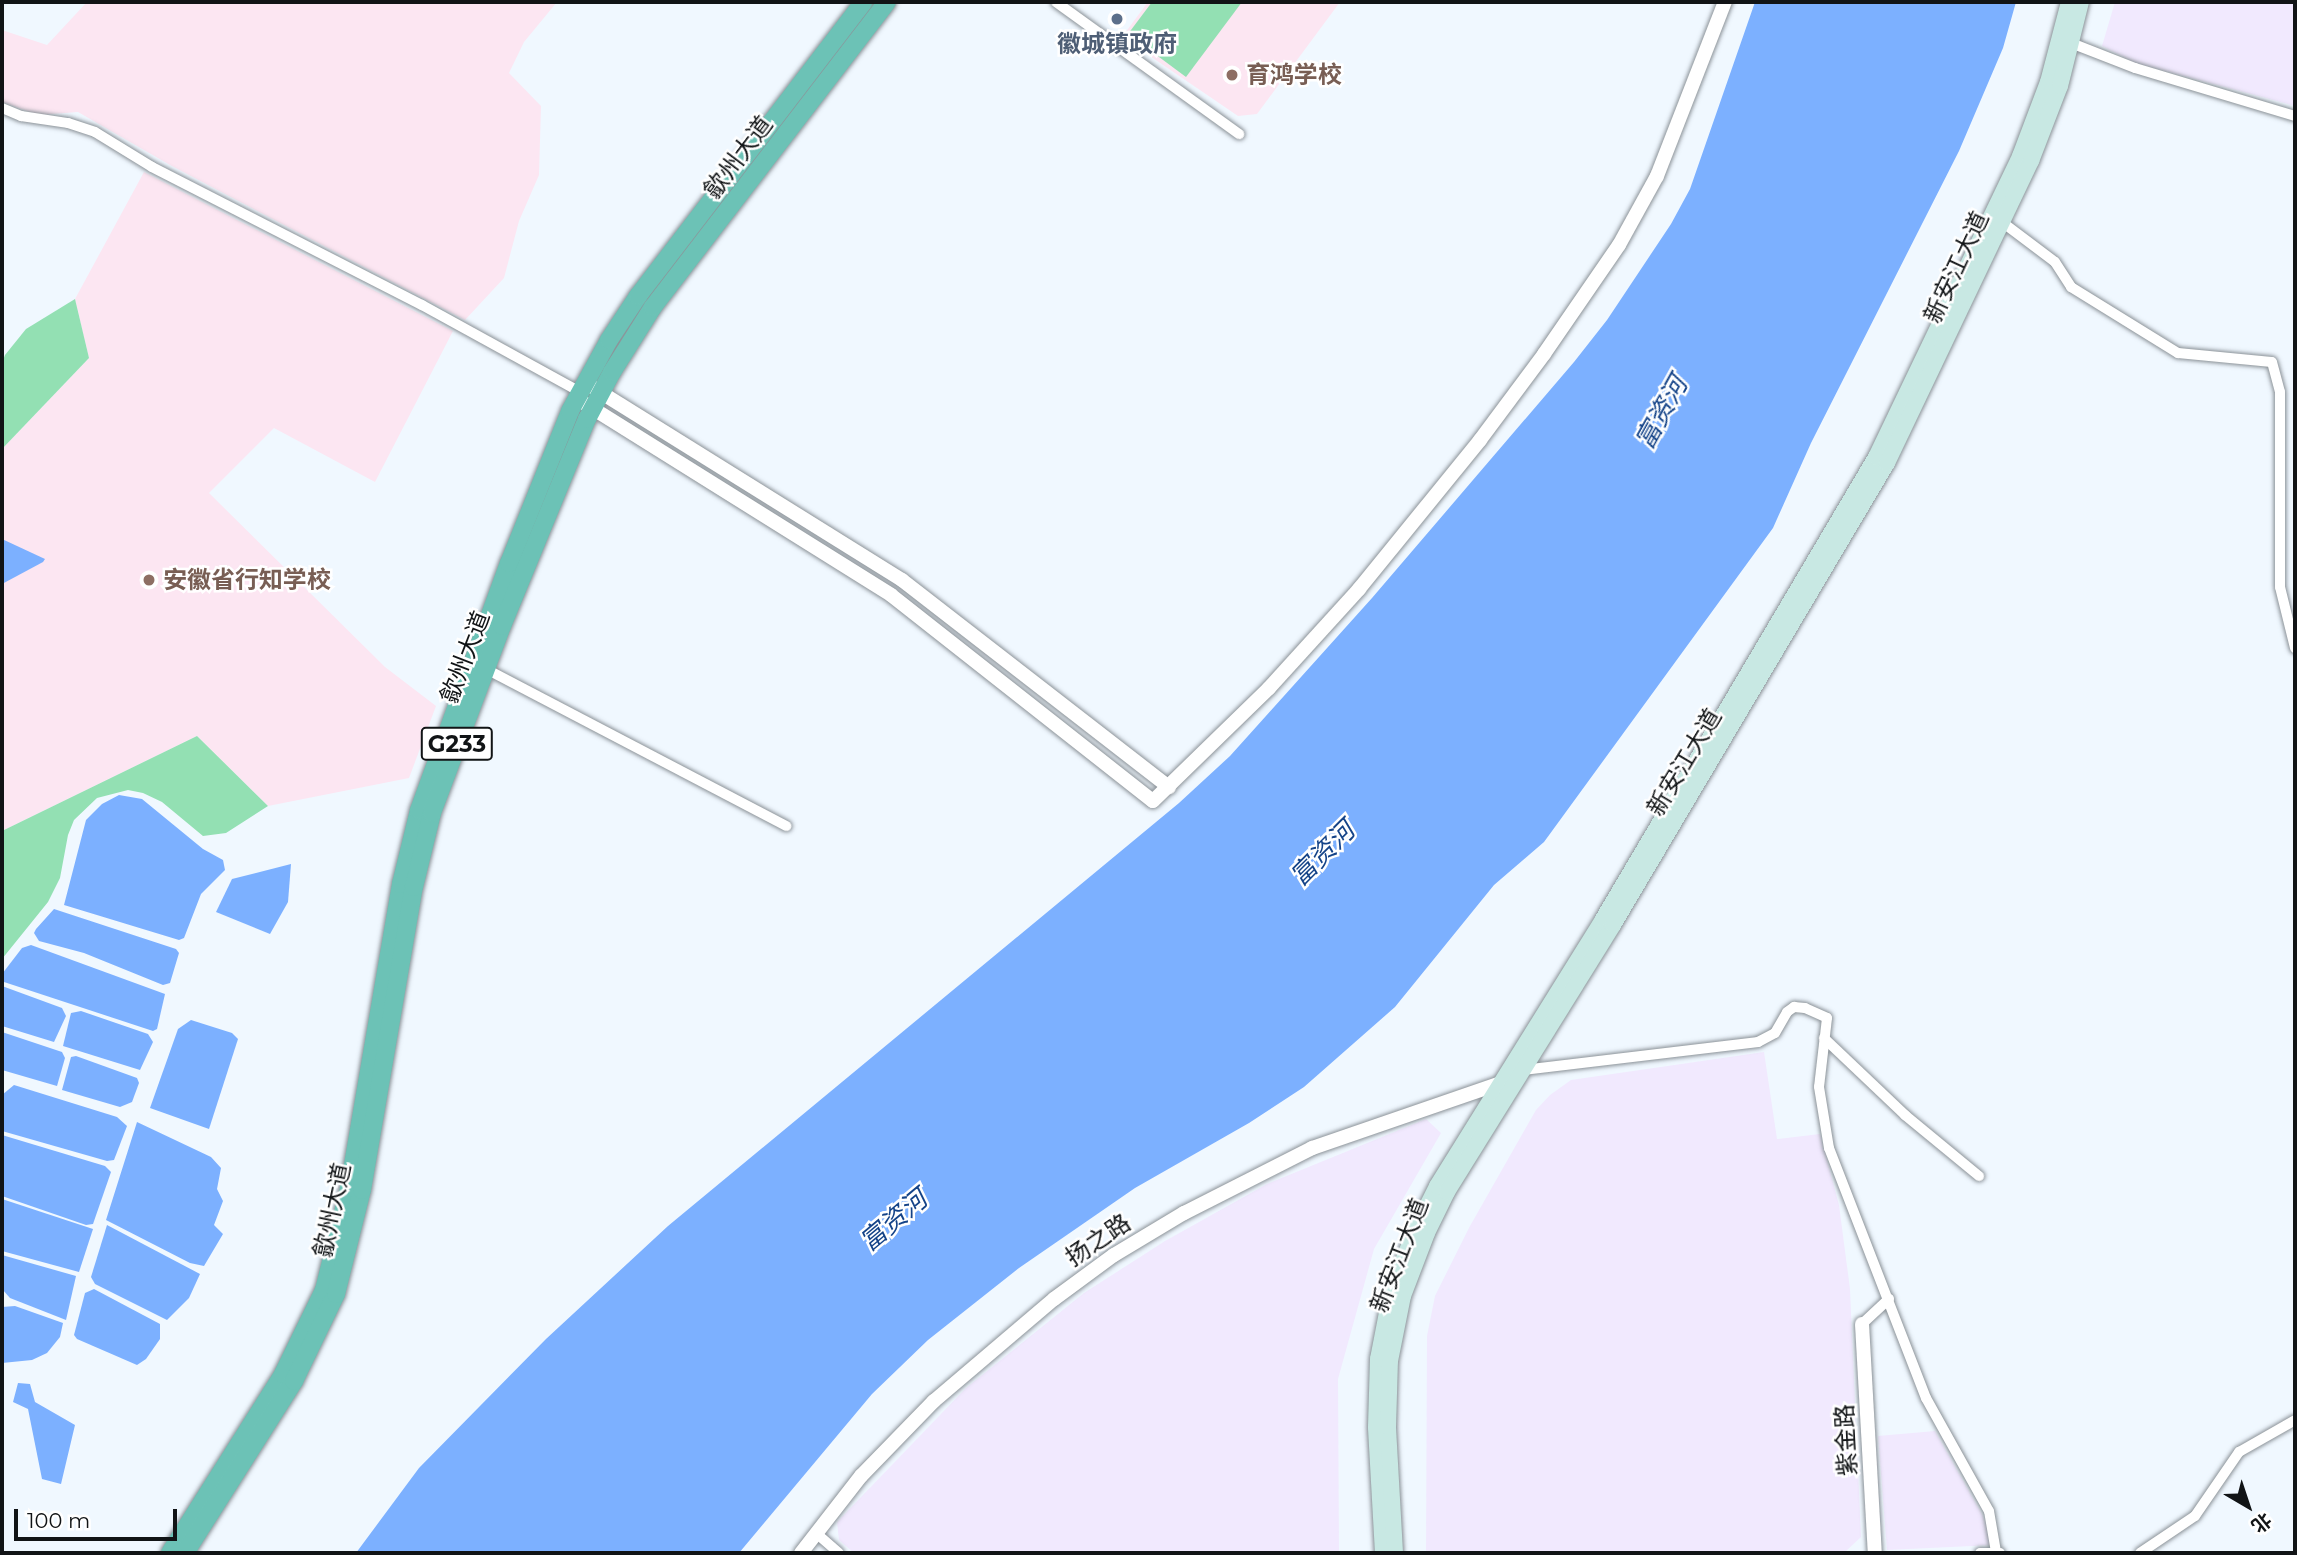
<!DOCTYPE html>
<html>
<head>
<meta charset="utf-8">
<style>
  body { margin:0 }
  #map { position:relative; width:2297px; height:1555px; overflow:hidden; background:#f0f8ff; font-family:Montserrat,"Noto Sans SC",sans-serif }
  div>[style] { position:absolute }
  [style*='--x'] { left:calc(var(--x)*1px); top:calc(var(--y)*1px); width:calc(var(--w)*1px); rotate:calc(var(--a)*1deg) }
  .industrial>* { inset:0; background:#f1e9fe }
  .education>* { inset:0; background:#fce6f2 }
  .green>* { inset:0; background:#93e0b3 }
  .water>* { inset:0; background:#7cb0ff }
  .roads { filter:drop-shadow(0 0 2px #8b9298) drop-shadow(0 0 2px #8b9298) }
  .minor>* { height:10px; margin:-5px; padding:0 5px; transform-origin:5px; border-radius:5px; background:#fff }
  .tertiary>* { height:14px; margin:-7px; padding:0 7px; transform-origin:7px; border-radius:7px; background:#fff }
  .secondary>* { height:16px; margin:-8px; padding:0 8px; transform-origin:8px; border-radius:8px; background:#c8e8e3 }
  .trunk>* { height:18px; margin:-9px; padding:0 9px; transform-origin:9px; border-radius:9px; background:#6cc2b6 }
  .dots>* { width:19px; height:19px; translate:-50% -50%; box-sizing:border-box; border:4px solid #fff; border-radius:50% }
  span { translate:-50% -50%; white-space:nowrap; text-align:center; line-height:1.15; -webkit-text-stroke:5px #fff; paint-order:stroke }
  .shield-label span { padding:2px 5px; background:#fff; border:2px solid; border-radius:5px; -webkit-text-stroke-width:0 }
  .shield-label { font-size:23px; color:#111416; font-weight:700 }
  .service-label { font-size:24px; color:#4e5e75; font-weight:700 }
  .education-label { font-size:24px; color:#785e54; font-weight:700 }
  .left { translate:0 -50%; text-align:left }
  .street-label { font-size:24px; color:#111416 }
  .water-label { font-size:26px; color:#144388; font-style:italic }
  .frame { position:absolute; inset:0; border:4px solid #111416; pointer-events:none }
  .north { position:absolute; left:2213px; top:1471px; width:70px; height:70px; -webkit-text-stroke:5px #fff; paint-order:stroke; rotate:141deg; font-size:19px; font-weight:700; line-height:28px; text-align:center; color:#111416 }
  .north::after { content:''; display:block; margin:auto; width:24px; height:32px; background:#111416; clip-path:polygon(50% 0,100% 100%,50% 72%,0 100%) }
  .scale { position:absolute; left:14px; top:1509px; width:163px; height:32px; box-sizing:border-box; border:4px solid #111416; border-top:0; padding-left:9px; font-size:21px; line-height:24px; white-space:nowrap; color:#111416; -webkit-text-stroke:5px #fff; paint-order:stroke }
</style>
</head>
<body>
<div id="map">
  <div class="industrial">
    <i style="clip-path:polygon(2115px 2px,2295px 2px,2295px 106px,2135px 63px,2102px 46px)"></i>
    <i style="clip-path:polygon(1764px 1052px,1777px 1139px,1820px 1134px,1839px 1205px,1850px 1289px,1861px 1537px,1846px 1551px,1812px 1553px,1426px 1553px,1427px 1336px,1435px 1296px,1470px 1226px,1536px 1110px,1550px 1095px,1571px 1080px)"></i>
    <i style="clip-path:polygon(1426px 1119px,1441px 1133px,1374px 1249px,1338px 1379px,1339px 1553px,854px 1553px,839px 1540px,837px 1522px,966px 1388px,1084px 1293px,1165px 1241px,1267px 1184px)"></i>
    <i style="clip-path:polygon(1935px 1431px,1983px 1516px,1993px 1545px,1887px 1550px,1878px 1436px)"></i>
  </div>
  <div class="education">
    <i style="clip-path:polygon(87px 2px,557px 2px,524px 42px,509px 73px,541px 106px,539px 175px,519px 221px,504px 278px,465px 320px,170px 165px,78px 112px,38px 115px,2px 102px,2px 30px,47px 45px)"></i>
    <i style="clip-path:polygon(1148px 2px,1340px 2px,1257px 114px,1238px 116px,1122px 37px)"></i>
    <i style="clip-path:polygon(144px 172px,453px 331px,375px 482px,274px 428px,209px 493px,385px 667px,436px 706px,409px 778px,268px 806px,197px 736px,2px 831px,2px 449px,89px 358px,75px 299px)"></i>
  </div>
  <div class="green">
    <i style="clip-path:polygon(1152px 2px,1242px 2px,1186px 77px,1128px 34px)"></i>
    <i style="clip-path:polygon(75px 299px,89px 358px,2px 449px,2px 363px,5px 355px,26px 329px)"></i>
    <i style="clip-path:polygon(197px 736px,268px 806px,226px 833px,203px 836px,162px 802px,143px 793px,128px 790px,97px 798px,74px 820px,68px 835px,60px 878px,48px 902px,2px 959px,2px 831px)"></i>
  </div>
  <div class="water">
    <i style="clip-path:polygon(1755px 2px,2016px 2px,2003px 48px,1959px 151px,1811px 443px,1773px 528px,1544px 842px,1494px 885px,1395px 1007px,1304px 1087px,1249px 1123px,1135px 1188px,1019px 1268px,928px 1340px,872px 1394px,739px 1553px,356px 1553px,419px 1468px,546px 1339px,668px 1226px,1179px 803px,1230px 756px,1372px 598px,1574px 362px,1607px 320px,1671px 224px,1690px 189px)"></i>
    <i style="clip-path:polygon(2px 539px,45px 559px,43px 562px,2px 584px)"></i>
    <i style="clip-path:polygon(119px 795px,142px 799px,203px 849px,223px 860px,225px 870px,201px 894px,184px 938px,179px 940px,64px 905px,86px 820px,102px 804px)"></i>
    <i style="clip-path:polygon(291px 864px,288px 902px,270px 934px,216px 912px,232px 879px)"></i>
    <i style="clip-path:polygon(54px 909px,176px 949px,179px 953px,170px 983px,163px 985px,84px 953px,39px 941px,34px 933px,36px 929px)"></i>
    <i style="clip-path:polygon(31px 945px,165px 994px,157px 1029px,153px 1031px,4px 982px,2px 974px,22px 948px)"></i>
    <i style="clip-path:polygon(2px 986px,62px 1008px,66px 1016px,54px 1042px,2px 1026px)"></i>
    <i style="clip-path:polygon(81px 1011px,148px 1034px,153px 1042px,140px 1070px,63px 1046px,71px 1013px)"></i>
    <i style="clip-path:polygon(191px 1020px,232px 1033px,238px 1039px,209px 1129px,150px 1108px,178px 1029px)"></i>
    <i style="clip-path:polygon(2px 1032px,62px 1052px,65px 1058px,57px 1086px,2px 1070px)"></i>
    <i style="clip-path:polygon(76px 1056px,137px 1078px,139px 1083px,132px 1102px,120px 1107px,62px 1090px,71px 1057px)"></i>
    <i style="clip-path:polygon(14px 1085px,117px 1117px,127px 1126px,114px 1160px,107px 1161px,2px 1131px,2px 1095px)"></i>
    <i style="clip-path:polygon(137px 1122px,211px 1157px,221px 1168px,217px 1189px,223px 1201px,214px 1225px,223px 1234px,204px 1266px,190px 1263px,106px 1220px)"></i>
    <i style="clip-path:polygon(2px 1135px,105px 1166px,111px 1172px,93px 1224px,86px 1225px,2px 1196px)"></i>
    <i style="clip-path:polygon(2px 1199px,93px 1229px,79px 1272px,2px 1251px)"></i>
    <i style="clip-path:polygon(107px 1225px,200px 1274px,189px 1298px,167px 1320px,95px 1284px,91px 1277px)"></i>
    <i style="clip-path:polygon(2px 1255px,76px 1276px,66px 1320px,10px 1298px,2px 1289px)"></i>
    <i style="clip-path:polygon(94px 1289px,160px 1324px,160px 1339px,146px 1359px,137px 1365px,77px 1339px,74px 1335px,85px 1293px)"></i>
    <i style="clip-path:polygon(15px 1306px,63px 1323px,60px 1337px,47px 1353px,32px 1360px,2px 1363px,2px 1307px)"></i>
    <i style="clip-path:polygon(18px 1383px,30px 1384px,35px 1402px,75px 1425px,61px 1484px,42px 1479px,28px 1409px,13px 1402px)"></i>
  </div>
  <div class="roads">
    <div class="minor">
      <i style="--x:1056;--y:2;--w:226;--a:35.8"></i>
      <i style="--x:2071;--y:43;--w:69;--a:21.3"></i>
      <i style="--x:2135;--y:68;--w:167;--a:16.7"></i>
      <i style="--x:2;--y:108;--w:21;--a:23"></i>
      <i style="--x:21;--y:116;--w:48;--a:8.5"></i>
      <i style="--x:68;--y:123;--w:28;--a:18"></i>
      <i style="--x:95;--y:132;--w:67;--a:31.6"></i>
      <i style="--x:152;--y:167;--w:303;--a:27.1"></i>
      <i style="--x:422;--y:305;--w:180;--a:28.8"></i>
      <i style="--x:2002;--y:222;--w:66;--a:37"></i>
      <i style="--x:2055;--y:262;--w:30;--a:57"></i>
      <i style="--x:2071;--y:287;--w:126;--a:31.7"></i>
      <i style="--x:2178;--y:353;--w:94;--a:5.5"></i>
      <i style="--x:2272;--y:362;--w:31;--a:75"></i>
      <i style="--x:2280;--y:392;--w:195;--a:90"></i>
      <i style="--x:2280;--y:587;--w:63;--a:76.2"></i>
      <i style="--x:486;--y:669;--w:339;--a:27.6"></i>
      <i style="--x:1824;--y:1038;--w:112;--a:43.5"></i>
      <i style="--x:1905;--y:1115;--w:96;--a:39.5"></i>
      <i style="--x:1523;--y:1070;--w:237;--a:-6.8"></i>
      <i style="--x:1758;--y:1042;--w:19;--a:-28"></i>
      <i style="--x:1775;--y:1033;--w:24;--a:-60"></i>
      <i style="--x:1787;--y:1012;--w:9;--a:-36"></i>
      <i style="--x:1794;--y:1007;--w:11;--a:5"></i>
      <i style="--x:1805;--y:1008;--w:24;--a:24"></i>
      <i style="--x:1827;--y:1018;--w:69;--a:96.6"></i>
      <i style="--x:1819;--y:1087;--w:62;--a:80.7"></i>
      <i style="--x:1829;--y:1148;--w:268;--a:68.8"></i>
      <i style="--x:1926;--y:1398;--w:129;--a:60.9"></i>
      <i style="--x:1989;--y:1511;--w:42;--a:80.3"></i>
      <i style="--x:1862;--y:1324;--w:37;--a:-43"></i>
      <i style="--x:816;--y:1533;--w:30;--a:41"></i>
      <i style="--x:1980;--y:1553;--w:20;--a:0"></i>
      <i style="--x:2140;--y:1553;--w:66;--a:-33.9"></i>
      <i style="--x:2195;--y:1516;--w:78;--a:-55.5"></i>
      <i style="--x:2239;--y:1452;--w:64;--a:-29.7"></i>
    </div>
    <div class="tertiary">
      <i style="--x:592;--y:387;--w:365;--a:31.9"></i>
      <i style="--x:902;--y:580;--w:338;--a:37.8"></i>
      <i style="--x:584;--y:403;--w:362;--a:32"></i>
      <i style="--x:891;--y:595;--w:333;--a:38.2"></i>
      <i style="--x:1153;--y:801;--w:162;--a:-44.2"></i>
      <i style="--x:1269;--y:688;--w:134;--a:-47.7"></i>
      <i style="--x:1359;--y:589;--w:192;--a:-50.9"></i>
      <i style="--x:1480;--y:440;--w:107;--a:-53.3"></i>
      <i style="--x:1544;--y:354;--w:132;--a:-55.5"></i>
      <i style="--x:1619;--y:245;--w:79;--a:-61.2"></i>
      <i style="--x:1657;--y:176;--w:187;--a:-68.7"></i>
      <i style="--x:1862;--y:1324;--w:229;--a:86.8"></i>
      <i style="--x:801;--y:1553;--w:98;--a:-52.1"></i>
      <i style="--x:861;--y:1476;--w:105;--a:-45.8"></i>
      <i style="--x:934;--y:1401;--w:157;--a:-40.4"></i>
      <i style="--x:1054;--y:1299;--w:74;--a:-36.3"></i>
      <i style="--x:1114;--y:1255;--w:82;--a:-31"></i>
      <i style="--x:1184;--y:1213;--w:144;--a:-26.9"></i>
      <i style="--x:1312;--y:1148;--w:200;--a:-19"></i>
    </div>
    <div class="secondary">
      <i style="--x:1383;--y:1553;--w:126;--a:-93.2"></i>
      <i style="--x:1376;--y:1427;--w:68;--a:-88.3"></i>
      <i style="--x:1378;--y:1359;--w:68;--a:-79"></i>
      <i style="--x:1391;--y:1292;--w:69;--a:-68.7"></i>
      <i style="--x:1416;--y:1228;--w:47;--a:-63.4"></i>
      <i style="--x:1437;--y:1186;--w:314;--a:-58.1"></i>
      <i style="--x:1603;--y:919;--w:537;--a:-59.42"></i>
      <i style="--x:1876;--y:457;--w:334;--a:-64.4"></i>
      <i style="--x:2020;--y:156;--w:79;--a:-69.3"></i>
      <i style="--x:2048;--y:82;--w:83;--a:-75.3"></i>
      <i style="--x:1395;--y:1553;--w:126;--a:-93.2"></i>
      <i style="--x:1388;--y:1427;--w:66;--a:-88.3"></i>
      <i style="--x:1390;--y:1361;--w:66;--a:-78.7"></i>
      <i style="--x:1403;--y:1296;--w:67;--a:-69.1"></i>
      <i style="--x:1427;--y:1233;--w:46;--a:-64"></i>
      <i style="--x:1447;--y:1192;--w:314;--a:-58.1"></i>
      <i style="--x:1613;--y:925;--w:537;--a:-59.33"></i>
      <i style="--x:1887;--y:463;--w:335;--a:-64.5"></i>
      <i style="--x:2031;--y:161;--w:80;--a:-68.9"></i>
      <i style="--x:2060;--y:86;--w:87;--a:-76"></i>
    </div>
    <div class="trunk">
      <i style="--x:170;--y:1553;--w:212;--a:-57.7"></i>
      <i style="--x:283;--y:1374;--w:93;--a:-64"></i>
      <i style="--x:324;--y:1290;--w:105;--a:-76.2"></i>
      <i style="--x:349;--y:1188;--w:308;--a:-80.3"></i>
      <i style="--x:401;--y:884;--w:76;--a:-76.3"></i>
      <i style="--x:419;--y:810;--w:263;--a:-70"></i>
      <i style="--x:509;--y:563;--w:164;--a:-68.1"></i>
      <i style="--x:570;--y:411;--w:81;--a:-61.2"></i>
      <i style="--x:609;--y:340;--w:53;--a:-56.6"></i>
      <i style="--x:638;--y:296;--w:371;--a:-52.5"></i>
      <i style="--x:185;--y:1553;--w:204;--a:-57.6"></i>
      <i style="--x:294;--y:1381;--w:97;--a:-64.2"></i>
      <i style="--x:336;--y:1294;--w:107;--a:-76"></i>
      <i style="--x:362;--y:1190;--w:307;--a:-80.3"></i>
      <i style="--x:414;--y:887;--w:76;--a:-76.3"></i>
      <i style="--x:432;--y:813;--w:200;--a:-69.5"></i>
      <i style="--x:502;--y:626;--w:224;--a:-67.7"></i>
      <i style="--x:587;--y:419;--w:53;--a:-62"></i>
      <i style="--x:612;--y:372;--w:77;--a:-57.8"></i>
      <i style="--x:653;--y:307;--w:384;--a:-52.5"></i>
    </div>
  </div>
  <div class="dots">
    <i style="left:1117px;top:19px;background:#5c6f8a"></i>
    <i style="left:1232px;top:75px;background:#8d6e63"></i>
    <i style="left:149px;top:580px;background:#8d6e63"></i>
  </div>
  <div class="shield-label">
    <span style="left:457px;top:744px">G233</span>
  </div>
  <div class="service-label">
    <span style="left:1117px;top:44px">徽城镇政府</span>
  </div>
  <div class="education-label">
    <span class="left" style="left:1246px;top:75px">育鸿学校</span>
    <span class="left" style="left:163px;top:580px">安徽省行知学校</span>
  </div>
  <div class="street-label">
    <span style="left:738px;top:157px;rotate:-53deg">歙州大道</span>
    <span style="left:1956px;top:267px;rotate:-65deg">新安江大道</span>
    <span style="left:465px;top:657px;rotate:-69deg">歙州大道</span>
    <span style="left:1684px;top:762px;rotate:-59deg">新安江大道</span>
    <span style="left:332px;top:1210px;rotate:-78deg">歙州大道</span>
    <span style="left:1098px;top:1240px;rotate:-34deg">扬之路</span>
    <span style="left:1399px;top:1255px;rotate:-69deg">新安江大道</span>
    <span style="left:1846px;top:1440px;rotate:-93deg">紫金路</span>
  </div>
  <div class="water-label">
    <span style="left:1662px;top:413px;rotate:-61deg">富资河</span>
    <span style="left:1323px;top:854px;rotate:-45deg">富资河</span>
    <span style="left:894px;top:1221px;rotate:-40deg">富资河</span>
  </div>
  <div class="frame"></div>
  <div class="north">北</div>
  <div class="scale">100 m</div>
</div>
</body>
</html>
